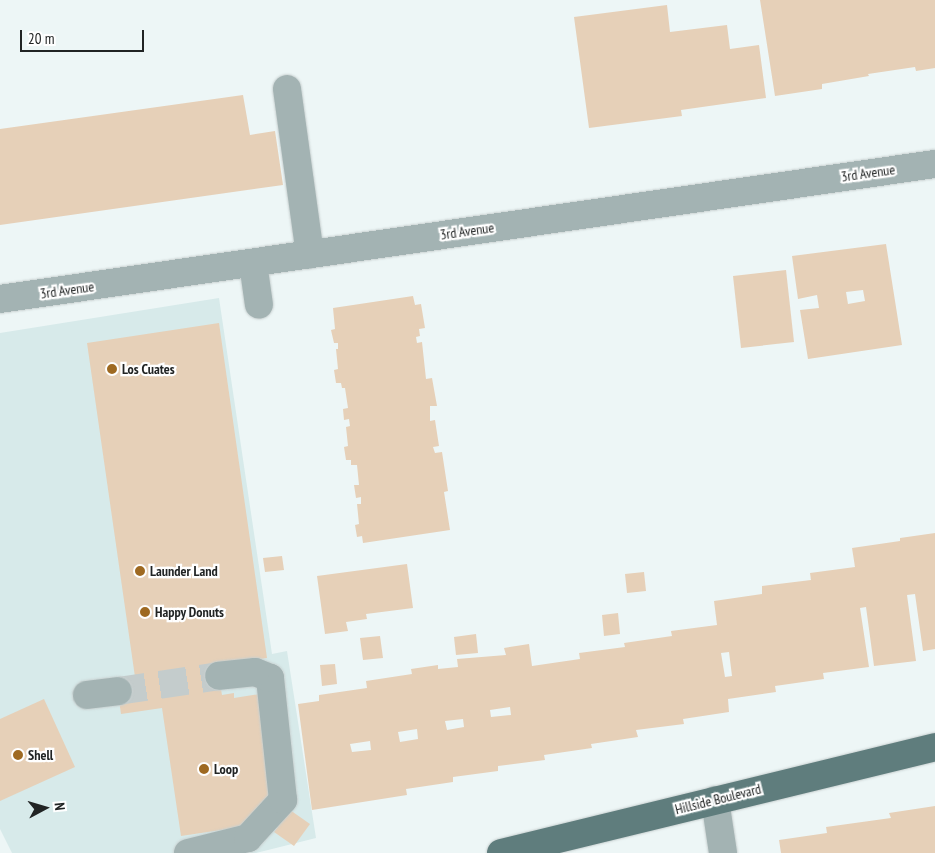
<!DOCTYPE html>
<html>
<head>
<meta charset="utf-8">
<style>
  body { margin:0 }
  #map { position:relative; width:935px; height:853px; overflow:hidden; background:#edf6f6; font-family:"PT Sans Narrow",sans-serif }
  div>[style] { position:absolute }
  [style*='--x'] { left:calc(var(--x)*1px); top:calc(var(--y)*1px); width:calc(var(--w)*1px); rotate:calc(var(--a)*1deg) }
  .built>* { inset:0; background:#d7eaea }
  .building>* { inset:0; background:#e6d0b8 }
  .minor-tunnel>* { height:28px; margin-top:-14px; transform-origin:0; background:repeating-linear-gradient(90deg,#c4cccc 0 28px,transparent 0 42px) }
  .roads { filter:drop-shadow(0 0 1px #c8d0d0) drop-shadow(0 0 1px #c8d0d0) }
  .minor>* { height:28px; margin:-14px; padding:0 14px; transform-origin:14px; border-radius:14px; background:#a3b3b3 }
  .major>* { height:28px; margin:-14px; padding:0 14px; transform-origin:14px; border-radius:14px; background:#5f7d7d }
  .dots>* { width:14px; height:14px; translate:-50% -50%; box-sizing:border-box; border:2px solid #fff; border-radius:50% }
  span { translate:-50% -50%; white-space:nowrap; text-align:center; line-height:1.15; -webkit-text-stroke:4.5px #fff; paint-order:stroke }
  .street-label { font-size:14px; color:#212424 }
  .poi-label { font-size:14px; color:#212424; font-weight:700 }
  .left { translate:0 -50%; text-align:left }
  .north { position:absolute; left:20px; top:783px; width:50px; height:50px; -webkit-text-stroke:4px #fff; paint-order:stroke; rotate:84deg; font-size:14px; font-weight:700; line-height:20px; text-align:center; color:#212424 }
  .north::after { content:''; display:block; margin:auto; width:18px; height:22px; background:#212424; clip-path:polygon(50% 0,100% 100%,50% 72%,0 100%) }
  .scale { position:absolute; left:20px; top:30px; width:124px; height:22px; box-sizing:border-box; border:2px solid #212424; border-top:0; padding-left:6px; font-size:15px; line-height:18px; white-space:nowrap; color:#212424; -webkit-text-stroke:4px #fff; paint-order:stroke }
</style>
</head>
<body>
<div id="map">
  <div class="built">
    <i style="clip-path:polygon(219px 298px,272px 654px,287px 651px,316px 838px,256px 853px,12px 853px,0 829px,0 333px)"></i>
  </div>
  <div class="building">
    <i style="clip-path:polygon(760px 0,935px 0,935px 68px,916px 71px,915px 67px,868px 74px,869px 76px,822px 84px,822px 89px,775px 96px)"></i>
    <i style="clip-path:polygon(667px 5px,670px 32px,727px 25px,730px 49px,759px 45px,766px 98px,681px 110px,682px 116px,589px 128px,574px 17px)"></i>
    <i style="clip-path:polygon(243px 95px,250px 135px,275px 131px,283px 185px,0 225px,0 129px)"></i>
    <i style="clip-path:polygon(evenodd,886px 244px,902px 345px,808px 359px,800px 310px,819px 308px,817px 295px,798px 299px,792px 256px,886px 244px,863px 290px,865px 301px,848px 304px,846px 292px,863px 290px)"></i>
    <i style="clip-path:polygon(786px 270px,794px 342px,741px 348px,733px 276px)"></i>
    <i style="clip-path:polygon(413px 296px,415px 305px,421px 304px,425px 328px,419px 329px,420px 336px,416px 337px,417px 343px,422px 342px,426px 379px,432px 378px,437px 406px,430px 406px,430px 421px,435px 420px,439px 446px,433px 447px,435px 453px,442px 452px,448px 491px,444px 492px,450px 530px,363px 543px,362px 536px,357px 537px,355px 525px,359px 524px,357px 504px,361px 504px,361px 497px,356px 498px,354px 485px,359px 485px,357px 465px,351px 465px,351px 460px,346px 460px,344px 447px,348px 446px,346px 427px,350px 426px,349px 419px,344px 420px,343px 409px,348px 408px,345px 388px,342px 388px,341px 383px,336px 383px,334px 370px,338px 369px,336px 349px,338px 349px,338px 343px,334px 343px,331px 330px,335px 329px,333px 308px)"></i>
    <i style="clip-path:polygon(219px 323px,267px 658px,217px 665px,222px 695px,234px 693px,234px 698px,260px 694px,274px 790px,248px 826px,181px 836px,162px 708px,121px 714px,116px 679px,135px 677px,87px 343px)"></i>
    <i style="clip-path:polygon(evenodd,935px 533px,935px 649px,923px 651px,915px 594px,907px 595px,916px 661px,874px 666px,866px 607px,860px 608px,869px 667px,823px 673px,824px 679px,775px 686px,776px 692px,728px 699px,729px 712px,683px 719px,684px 724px,636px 730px,638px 737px,591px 744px,592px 748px,544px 755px,545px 760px,498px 766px,498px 771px,453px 777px,453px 782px,406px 789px,407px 795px,312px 810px,298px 704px,319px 701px,319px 695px,367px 688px,366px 681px,412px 674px,411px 669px,438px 665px,438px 669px,458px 667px,457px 659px,506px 655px,504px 648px,529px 644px,532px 666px,580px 659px,579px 653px,625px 647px,624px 643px,672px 636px,671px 631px,717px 625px,714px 601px,762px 594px,762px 586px,811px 580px,810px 573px,855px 567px,852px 548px,900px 541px,900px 538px,935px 533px,729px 652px,732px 676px,725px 677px,721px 653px,729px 652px,935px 533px,510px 707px,511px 715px,491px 717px,490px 710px,510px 707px,935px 533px,463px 719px,464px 727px,447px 730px,445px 721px,463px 719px,935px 533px,417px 729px,418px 739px,400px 742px,398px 732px,417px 729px,935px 533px,370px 741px,371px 750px,352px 752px,350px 744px,370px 741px)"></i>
    <i style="clip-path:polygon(282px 556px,284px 570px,265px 572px,263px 558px)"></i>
    <i style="clip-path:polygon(407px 564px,413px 608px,366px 614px,367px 619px,346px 622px,348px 631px,325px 634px,317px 576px)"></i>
    <i style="clip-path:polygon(644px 572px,646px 591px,627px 593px,625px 574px)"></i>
    <i style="clip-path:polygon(618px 613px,620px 634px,604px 636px,602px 615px)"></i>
    <i style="clip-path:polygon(476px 634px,478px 653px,456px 655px,454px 637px)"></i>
    <i style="clip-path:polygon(380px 636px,383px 658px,363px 660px,360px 638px)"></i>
    <i style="clip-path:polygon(335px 664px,337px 684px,322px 686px,320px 665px)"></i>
    <i style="clip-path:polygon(44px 699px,75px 767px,0 801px,0 719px)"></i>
    <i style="clip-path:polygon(935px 806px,935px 853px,781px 853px,779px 840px,827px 833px,826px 827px,891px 818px,889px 813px)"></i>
    <i style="clip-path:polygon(290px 810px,310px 824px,294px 846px,274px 832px)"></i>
  </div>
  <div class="minor-tunnel">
    <i style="--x:118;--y:691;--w:102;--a:-8.4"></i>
  </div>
  <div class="roads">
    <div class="minor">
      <i style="--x:287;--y:89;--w:167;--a:82.1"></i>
      <i style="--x:253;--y:263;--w:42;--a:81.9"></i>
      <i style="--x:0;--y:299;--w:945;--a:-8.22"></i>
      <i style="--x:87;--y:695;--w:31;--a:-7"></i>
      <i style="--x:715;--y:800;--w:54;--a:81.4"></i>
      <i style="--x:188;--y:853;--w:62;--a:-14"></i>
      <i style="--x:248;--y:838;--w:52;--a:-47.4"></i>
      <i style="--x:283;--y:800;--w:123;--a:-96.1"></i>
      <i style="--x:270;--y:678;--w:16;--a:-158"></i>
      <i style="--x:255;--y:672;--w:36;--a:174"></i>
    </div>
    <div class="major">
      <i style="--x:501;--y:853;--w:447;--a:-13.7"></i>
    </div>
  </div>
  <div class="dots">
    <i style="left:112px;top:369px;background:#9e6921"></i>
    <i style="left:140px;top:571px;background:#9e6921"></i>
    <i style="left:145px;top:612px;background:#9e6921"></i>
    <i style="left:18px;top:755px;background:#9e6921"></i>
    <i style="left:204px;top:769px;background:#9e6921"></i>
  </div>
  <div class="street-label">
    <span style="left:868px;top:173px;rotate:-8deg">3rd Avenue</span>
    <span style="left:467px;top:231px;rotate:-8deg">3rd Avenue</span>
    <span style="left:67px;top:290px;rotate:-8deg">3rd Avenue</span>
    <span style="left:718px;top:799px;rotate:-14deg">Hillside Boulevard</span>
  </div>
  <div class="poi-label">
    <span class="left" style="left:122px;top:369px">Los Cuates</span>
    <span class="left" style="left:150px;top:571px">Launder Land</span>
    <span class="left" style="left:155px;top:612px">Happy Donuts</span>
    <span class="left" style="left:28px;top:755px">Shell</span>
    <span class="left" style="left:214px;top:769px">Loop</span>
  </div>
  <div class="north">N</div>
  <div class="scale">20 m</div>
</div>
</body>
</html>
